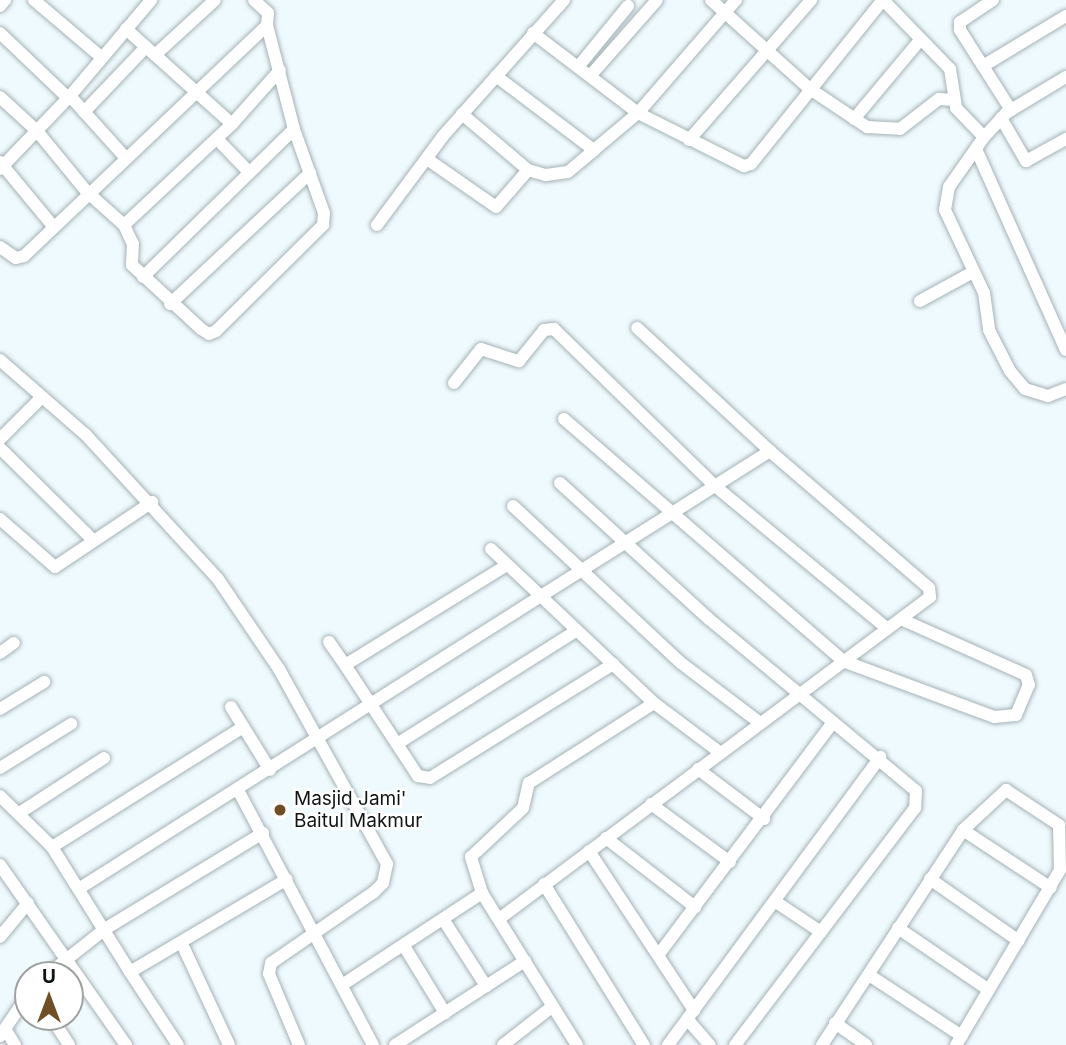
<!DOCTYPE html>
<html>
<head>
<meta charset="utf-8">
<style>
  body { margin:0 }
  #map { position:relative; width:1066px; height:1045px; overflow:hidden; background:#effafe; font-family:Inter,sans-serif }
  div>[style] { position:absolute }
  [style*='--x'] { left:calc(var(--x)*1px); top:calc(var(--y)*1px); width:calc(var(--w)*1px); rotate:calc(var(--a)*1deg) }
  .roads { filter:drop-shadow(0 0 2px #a4b2b6) drop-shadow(0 0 2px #a4b2b6) }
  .minor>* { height:12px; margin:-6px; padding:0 6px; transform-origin:6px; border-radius:6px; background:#fff }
  .dots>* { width:19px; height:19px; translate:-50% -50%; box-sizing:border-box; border:4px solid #fff; border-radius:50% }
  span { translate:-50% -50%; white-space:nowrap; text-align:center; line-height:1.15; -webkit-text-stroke:5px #fff; paint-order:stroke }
  .poi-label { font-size:19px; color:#0f1415 }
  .left { translate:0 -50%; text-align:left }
  .north { position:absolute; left:14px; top:961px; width:70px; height:70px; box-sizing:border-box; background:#fff; border:2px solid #9fa1a1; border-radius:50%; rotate:0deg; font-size:19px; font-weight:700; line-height:28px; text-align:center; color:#0f1415 }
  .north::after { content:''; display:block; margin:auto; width:24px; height:32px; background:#704e26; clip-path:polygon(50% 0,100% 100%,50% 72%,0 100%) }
</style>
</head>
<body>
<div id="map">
  <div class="roads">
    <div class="minor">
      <i style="--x:34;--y:0;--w:88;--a:40.4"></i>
      <i style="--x:711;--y:0;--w:133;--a:42"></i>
      <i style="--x:810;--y:89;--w:69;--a:33.7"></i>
      <i style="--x:867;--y:127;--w:33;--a:3"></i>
      <i style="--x:900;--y:129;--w:49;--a:-37.6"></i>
      <i style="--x:939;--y:99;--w:15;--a:4"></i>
      <i style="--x:883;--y:0;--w:96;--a:45.8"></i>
      <i style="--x:950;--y:69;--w:39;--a:81"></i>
      <i style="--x:956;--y:108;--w:40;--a:46"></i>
      <i style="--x:984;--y:137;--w:61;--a:125"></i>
      <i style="--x:949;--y:187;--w:23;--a:100"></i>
      <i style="--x:945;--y:210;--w:92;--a:64.8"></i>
      <i style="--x:984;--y:293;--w:37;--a:82"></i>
      <i style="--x:989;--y:330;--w:46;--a:62.9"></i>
      <i style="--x:1010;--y:371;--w:23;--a:50"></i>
      <i style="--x:1025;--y:389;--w:24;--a:17"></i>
      <i style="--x:1048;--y:396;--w:19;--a:-21"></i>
      <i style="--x:993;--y:0;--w:40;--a:146"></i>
      <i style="--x:960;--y:22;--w:8;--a:90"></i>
      <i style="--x:960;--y:30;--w:95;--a:57.5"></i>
      <i style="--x:0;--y:6;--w:8;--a:-50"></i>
      <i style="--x:126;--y:29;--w:142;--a:41.9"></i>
      <i style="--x:0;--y:33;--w:94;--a:43.7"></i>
      <i style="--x:533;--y:33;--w:132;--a:37.3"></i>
      <i style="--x:638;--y:113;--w:119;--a:26.6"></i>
      <i style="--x:744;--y:166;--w:7;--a:-16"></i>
      <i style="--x:751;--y:164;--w:211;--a:-51.2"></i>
      <i style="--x:155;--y:55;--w:81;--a:-42.5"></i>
      <i style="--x:983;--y:66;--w:97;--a:-31.1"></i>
      <i style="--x:578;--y:67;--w:79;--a:-50.7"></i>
      <i style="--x:496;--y:76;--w:123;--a:37.1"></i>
      <i style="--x:594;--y:150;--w:57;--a:-40.1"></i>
      <i style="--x:638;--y:113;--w:150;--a:-49.1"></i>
      <i style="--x:590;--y:76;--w:101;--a:-48.6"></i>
      <i style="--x:70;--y:96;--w:82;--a:48"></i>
      <i style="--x:0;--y:97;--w:50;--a:42.6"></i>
      <i style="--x:37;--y:131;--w:79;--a:50.7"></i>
      <i style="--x:87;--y:192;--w:50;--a:41.7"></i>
      <i style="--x:124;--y:225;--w:21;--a:65"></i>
      <i style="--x:133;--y:244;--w:21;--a:93"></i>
      <i style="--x:132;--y:265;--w:94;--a:42.8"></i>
      <i style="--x:201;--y:329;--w:9;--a:32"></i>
      <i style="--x:209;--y:334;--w:8;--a:-23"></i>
      <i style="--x:216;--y:331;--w:151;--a:-44.7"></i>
      <i style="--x:323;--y:225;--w:12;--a:-85"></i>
      <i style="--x:324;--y:213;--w:89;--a:-109.7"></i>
      <i style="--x:294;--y:129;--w:107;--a:-104.6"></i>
      <i style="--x:267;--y:25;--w:12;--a:-85"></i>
      <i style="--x:268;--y:13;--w:19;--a:-137"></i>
      <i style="--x:84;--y:112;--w:90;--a:-46.4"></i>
      <i style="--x:462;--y:114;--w:87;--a:40.3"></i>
      <i style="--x:528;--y:170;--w:19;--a:16"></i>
      <i style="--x:546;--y:175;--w:22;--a:-8"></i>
      <i style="--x:568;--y:172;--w:34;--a:-40"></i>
      <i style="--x:1001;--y:118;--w:50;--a:59.8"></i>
      <i style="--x:1026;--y:161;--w:46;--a:-28.8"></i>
      <i style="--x:854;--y:119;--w:103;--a:-50.1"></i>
      <i style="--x:984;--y:137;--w:33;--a:-47"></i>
      <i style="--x:1006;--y:113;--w:70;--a:-31"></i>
      <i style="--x:217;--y:139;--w:46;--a:45.9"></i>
      <i style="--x:689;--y:140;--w:186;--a:-48.9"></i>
      <i style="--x:976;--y:149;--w:220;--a:65.9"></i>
      <i style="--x:427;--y:159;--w:84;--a:34.8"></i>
      <i style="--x:496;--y:207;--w:49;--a:-49.1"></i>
      <i style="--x:0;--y:162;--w:83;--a:50.4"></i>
      <i style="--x:0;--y:169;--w:101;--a:-46.2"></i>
      <i style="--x:70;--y:96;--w:126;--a:-49.8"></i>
      <i style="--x:124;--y:225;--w:148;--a:-43.1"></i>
      <i style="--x:232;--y:124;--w:72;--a:-48.4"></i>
      <i style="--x:377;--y:225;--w:111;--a:-53.4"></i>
      <i style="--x:443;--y:136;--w:182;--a:-48.3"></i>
      <i style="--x:0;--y:247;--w:19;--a:35"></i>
      <i style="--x:16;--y:258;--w:8;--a:-14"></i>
      <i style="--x:24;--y:256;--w:335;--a:-43.5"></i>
      <i style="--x:143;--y:277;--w:211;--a:-44.4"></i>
      <i style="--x:920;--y:301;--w:60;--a:-28.7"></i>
      <i style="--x:170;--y:304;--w:192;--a:-43.1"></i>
      <i style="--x:0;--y:360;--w:114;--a:41.1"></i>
      <i style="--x:86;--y:435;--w:195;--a:47.5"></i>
      <i style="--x:218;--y:579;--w:109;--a:55.9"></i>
      <i style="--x:279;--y:669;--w:223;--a:61"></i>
      <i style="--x:387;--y:864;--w:19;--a:102"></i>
      <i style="--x:383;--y:883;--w:13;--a:135"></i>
      <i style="--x:374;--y:892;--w:125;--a:145.4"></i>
      <i style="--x:271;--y:963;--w:11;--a:100"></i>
      <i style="--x:269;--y:974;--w:77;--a:67.1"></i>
      <i style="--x:454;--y:383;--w:43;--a:-51.5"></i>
      <i style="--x:481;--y:349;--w:40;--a:18"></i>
      <i style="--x:519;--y:361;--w:40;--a:-51"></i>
      <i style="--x:544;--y:330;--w:10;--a:-6"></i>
      <i style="--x:554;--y:329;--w:225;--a:44.3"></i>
      <i style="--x:715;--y:486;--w:224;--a:39.6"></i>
      <i style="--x:564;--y:419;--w:369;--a:40.9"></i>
      <i style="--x:843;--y:661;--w:161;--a:20.3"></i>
      <i style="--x:994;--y:717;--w:22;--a:-5"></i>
      <i style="--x:1016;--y:715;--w:33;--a:-67"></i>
      <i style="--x:1029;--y:685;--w:10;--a:-107"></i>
      <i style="--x:1026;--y:675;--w:135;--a:-155.9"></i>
      <i style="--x:0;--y:439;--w:58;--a:-45"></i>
      <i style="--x:0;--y:448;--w:131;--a:44.7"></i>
      <i style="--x:560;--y:483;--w:202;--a:42.4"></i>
      <i style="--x:709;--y:619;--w:269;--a:39.7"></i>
      <i style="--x:916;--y:791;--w:17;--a:93"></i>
      <i style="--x:915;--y:808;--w:298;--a:127.2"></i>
      <i style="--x:513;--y:506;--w:230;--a:43.1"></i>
      <i style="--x:681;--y:663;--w:99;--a:37.2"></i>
      <i style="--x:0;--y:519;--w:73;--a:41.1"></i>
      <i style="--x:55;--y:567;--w:117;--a:-33.8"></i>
      <i style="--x:491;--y:549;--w:224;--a:43.4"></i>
      <i style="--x:654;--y:703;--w:80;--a:36.9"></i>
      <i style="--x:507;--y:565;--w:190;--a:148.3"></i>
      <i style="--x:345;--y:665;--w:133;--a:56.7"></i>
      <i style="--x:418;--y:776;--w:12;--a:9"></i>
      <i style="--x:430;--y:778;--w:216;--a:-31.9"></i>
      <i style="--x:329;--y:642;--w:28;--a:55"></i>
      <i style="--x:0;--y:653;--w:17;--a:-36"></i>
      <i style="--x:231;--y:707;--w:74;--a:58.2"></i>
      <i style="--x:0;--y:709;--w:52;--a:-31.5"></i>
      <i style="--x:397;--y:744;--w:212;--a:-32.3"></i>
      <i style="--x:0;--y:768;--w:84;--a:-31.8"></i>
      <i style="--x:698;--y:769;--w:83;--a:37.1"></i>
      <i style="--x:238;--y:790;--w:289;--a:62.1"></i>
      <i style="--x:0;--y:796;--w:73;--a:44.4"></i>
      <i style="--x:52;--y:847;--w:147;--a:58"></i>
      <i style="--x:130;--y:972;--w:182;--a:-30.6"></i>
      <i style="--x:651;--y:804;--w:98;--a:36.3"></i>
      <i style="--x:21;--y:812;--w:99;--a:-33"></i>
      <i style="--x:963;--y:830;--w:105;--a:33.4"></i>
      <i style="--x:606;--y:838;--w:113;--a:37.8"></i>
      <i style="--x:52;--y:847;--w:226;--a:-32.1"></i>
      <i style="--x:589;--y:851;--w:191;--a:56.6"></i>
      <i style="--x:0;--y:865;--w:220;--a:55"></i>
      <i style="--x:930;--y:879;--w:108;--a:34.9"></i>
      <i style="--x:544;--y:884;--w:190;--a:58.2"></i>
      <i style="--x:80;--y:888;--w:817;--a:-32.35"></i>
      <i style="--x:776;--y:902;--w:54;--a:33.7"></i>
      <i style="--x:443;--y:919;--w:80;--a:57.3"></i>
      <i style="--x:499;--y:919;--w:538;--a:-36.76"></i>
      <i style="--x:930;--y:597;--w:9;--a:-96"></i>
      <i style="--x:929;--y:588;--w:210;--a:-139.3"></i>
      <i style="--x:770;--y:451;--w:181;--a:-137.2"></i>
      <i style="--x:898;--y:928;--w:110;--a:34.3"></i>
      <i style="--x:0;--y:937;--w:44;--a:-50.5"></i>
      <i style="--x:182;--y:944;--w:111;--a:65"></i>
      <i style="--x:404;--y:946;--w:79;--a:58.5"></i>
      <i style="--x:659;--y:954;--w:290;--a:-53.1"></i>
      <i style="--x:130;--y:972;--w:87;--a:56.7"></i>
      <i style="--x:47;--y:975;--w:74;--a:-38.4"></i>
      <i style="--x:105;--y:929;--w:185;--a:-31.3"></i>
      <i style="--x:869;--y:975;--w:111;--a:33.3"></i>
      <i style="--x:342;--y:985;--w:168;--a:-33.3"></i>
      <i style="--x:51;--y:1017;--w:33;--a:57"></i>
      <i style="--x:688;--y:1020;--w:33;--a:49"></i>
      <i style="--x:835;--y:1023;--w:38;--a:35"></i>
      <i style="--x:5;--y:1029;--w:19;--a:58"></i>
      <i style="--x:0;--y:1036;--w:50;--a:-55.7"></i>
      <i style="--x:395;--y:1045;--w:155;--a:-32.9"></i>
      <i style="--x:503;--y:1045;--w:63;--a:-38"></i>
      <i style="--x:577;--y:1045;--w:179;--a:-122"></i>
      <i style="--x:482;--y:893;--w:38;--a:-107"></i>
      <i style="--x:471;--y:857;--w:71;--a:-43.3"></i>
      <i style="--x:523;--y:808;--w:26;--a:-77"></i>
      <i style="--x:529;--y:783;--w:148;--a:-32.6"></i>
      <i style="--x:668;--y:1045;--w:358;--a:-53.6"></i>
      <i style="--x:822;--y:1045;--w:257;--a:-56.7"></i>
      <i style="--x:963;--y:830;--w:59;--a:-42.9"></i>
      <i style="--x:1006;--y:790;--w:64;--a:33.4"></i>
      <i style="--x:1059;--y:825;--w:45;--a:88.7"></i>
      <i style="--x:1060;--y:870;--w:204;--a:120.7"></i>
    </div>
  </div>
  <div class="dots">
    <i style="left:280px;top:810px;background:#704e26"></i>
  </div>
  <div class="poi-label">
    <span class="left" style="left:294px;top:810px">Masjid Jami'<br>Baitul Makmur</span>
  </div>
  <div class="north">U</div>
</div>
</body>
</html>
